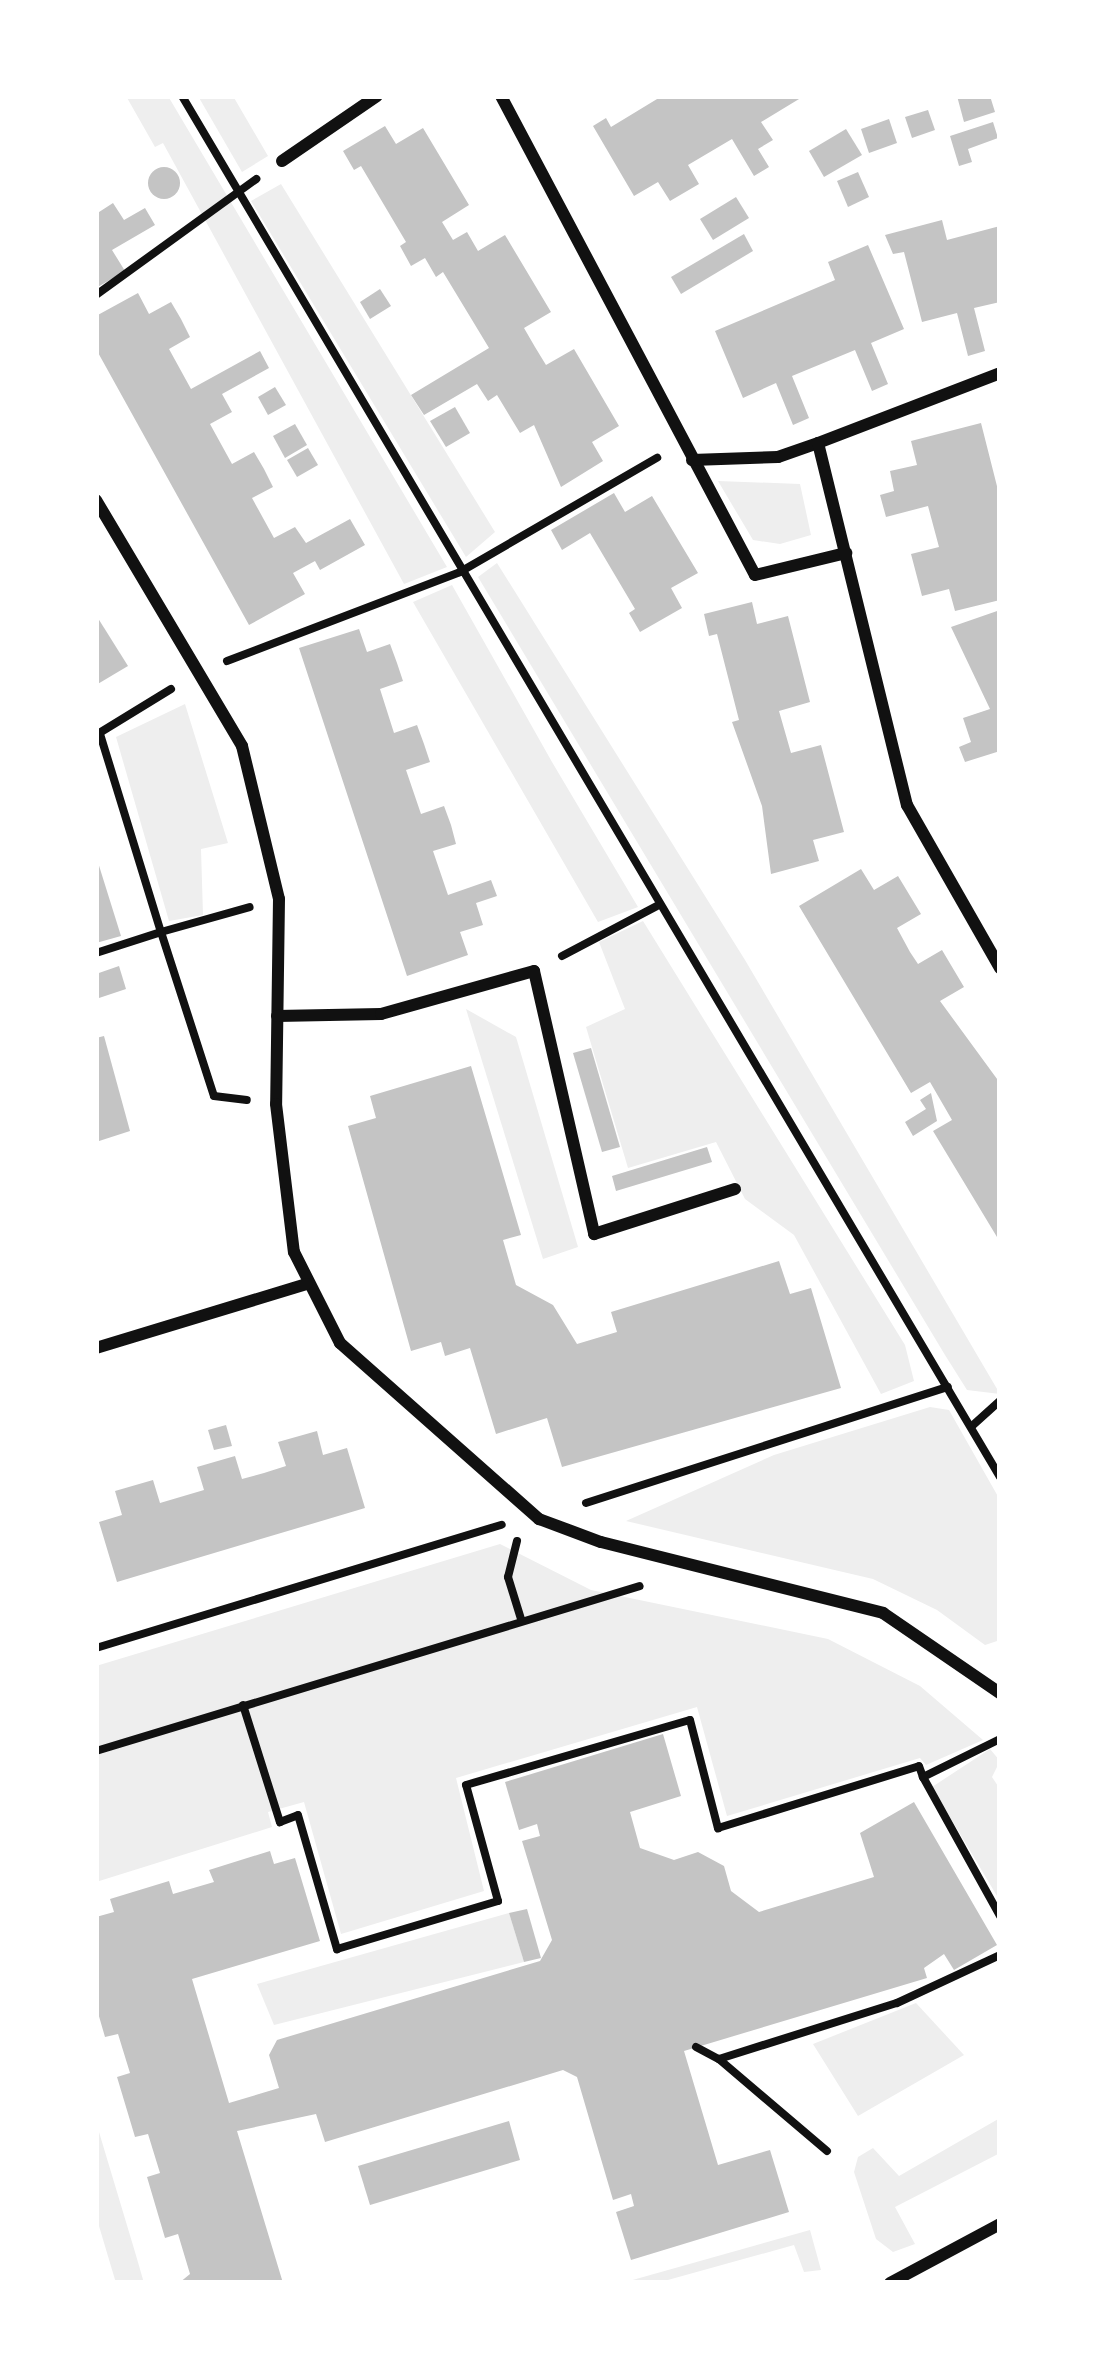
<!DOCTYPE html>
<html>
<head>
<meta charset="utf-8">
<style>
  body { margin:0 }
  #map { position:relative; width:1096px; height:2379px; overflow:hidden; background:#fff; font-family:Signika,sans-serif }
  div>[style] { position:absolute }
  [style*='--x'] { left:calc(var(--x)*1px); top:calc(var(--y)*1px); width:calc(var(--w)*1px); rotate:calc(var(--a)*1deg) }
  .green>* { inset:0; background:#eee }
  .building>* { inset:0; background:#c4c4c4 }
  .round { border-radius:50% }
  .path>* { height:8px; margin:-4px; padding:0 4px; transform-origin:4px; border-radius:4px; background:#111 }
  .minor>* { height:12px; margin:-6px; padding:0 6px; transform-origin:6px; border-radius:6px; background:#111 }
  span { translate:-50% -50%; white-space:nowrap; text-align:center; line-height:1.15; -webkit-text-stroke:12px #fff; paint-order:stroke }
  .frame { position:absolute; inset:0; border:99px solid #fff; pointer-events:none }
</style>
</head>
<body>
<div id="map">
  <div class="green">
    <i style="clip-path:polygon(126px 96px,168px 96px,447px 567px,404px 584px,163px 143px,155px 147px)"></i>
    <i style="clip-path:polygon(198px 96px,233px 96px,268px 156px,242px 172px)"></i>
    <i style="clip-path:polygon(281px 184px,495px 532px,466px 557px,251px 201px)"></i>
    <i style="clip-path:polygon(718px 481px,800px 484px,811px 535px,780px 544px,753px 540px)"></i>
    <i style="clip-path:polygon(497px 563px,745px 960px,1000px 1394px,967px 1390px,945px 1355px,478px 577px)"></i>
    <i style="clip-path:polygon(452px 585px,552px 762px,638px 907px,598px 922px,413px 602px)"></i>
    <i style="clip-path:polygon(185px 704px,228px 843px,201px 849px,203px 915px,169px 921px,116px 737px)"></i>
    <i style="clip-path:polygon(643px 921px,905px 1345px,914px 1381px,881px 1394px,794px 1235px,745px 1199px,716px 1142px,628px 1168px,586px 1027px,625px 1009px,599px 942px)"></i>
    <i style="clip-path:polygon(466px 1009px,516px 1037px,578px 1247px,543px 1259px)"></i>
    <i style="clip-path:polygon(930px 1407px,949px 1410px,1000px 1500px,1000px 1640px,985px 1645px,937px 1610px,873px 1579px,626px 1521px,774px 1455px)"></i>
    <i style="clip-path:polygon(500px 1544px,591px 1590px,828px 1639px,920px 1686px,983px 1740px,926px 1765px,920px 1758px,727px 1816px,697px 1707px,456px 1778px,484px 1891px,341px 1934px,304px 1802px,268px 1812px,272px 1827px,96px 1882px,96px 1666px)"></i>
    <i style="clip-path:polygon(990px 1749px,1000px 1761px,992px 1777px,1000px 1789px,1000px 1901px,932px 1787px)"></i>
    <i style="clip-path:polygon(509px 1913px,524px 1962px,274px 2025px,257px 1984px)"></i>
    <i style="clip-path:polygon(916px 2003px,964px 2055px,858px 2116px,813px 2044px)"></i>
    <i style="clip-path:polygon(1000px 2118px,1000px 2153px,895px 2207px,915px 2244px,893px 2252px,876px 2239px,854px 2172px,858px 2157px,873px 2148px,899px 2176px)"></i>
    <i style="clip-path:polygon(96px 2122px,135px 2252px,144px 2283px,116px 2283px,96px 2216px)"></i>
    <i style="clip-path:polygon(810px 2230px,821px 2270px,804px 2272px,794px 2245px,657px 2283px,629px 2281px)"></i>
  </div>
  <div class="building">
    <i style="clip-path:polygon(662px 96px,804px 96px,761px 122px,773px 140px,758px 149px,769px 167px,754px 176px,732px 139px,688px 165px,699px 184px,670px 201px,658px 182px,634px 196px,593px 126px,606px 118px,611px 127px)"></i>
    <i style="clip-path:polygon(957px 96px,990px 96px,995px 112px,964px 122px)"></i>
    <i style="clip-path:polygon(928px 110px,935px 130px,912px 138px,905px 117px)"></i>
    <i style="clip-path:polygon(889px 119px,897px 143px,869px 153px,861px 129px)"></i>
    <i style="clip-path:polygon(993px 122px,998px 138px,968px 149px,972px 162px,959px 166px,950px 136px)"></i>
    <i style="clip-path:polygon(385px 126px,396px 144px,423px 128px,469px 205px,442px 222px,453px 240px,467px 232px,478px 251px,505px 235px,551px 312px,524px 328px,535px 347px,546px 365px,574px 349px,619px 426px,592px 442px,603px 461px,561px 487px,534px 425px,520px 433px,497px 395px,488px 401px,477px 384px,424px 415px,411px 395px,489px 348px,443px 272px,436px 277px,425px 258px,411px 266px,400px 246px,406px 242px,361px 166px,354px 170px,343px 151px)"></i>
    <i style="clip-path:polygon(846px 129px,862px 155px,824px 177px,809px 151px)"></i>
    <i class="round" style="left:148px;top:167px;width:32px;height:32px"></i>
    <i style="clip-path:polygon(858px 172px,869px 197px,848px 207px,837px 181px)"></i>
    <i style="clip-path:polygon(736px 197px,749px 218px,713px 240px,700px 219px)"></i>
    <i style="clip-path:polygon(113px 203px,124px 220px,145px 208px,155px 225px,112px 250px,125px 271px,96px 288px,96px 214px)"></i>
    <i style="clip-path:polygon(942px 220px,947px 240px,1000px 226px,1000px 302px,974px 308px,985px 351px,968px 356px,957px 313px,922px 322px,904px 252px,893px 254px,885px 235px)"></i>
    <i style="clip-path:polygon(744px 234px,753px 251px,681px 294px,671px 277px)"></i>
    <i style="clip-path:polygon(868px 245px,904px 329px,871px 343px,888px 384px,872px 391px,855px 350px,792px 376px,809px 418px,793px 425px,776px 383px,743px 398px,715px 331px,835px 280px,828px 262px)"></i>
    <i style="clip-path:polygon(380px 289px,391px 306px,370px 319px,360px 302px)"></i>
    <i style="clip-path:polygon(138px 293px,149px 314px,171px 302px,181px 319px,190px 337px,169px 349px,191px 389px,260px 351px,269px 368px,222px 394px,232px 412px,210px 424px,232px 464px,254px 452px,264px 469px,273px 487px,252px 498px,274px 538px,295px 527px,306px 543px,350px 519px,365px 545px,320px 570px,315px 561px,293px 573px,305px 594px,249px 625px,96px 349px,96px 316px)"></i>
    <i style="clip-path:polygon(275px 387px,286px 405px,268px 415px,258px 397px)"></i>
    <i style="clip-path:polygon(455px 407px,470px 433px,446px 447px,430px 421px)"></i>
    <i style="clip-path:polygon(981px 423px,1000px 498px,1000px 600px,955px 611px,949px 589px,922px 596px,911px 554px,939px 547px,928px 506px,886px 517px,880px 495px,894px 491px,890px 471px,917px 465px,911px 441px)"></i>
    <i style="clip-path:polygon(295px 424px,307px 445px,285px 458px,273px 436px)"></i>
    <i style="clip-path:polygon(308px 448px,318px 465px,297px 477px,287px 460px)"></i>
    <i style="clip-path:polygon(614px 493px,625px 512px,652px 496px,698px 573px,671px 588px,682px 608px,640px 632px,629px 613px,635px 609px,590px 533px,562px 550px,551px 530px)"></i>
    <i style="clip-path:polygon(752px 602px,757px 624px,788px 616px,810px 702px,779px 711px,791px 753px,821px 745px,844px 832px,813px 840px,819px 861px,771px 874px,762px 806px,732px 722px,739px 720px,717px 634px,709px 636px,704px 614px)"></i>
    <i style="clip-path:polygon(1000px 610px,1000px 751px,965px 762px,959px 747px,971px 742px,963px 718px,990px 709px,951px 627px)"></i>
    <i style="clip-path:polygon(96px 615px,128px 666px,96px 685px)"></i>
    <i style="clip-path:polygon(359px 629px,367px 652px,390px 644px,397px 663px,403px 681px,380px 689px,394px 733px,417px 725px,424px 744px,430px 762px,406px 770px,421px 814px,444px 806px,451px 825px,456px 844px,433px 851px,448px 895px,491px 880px,497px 896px,476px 903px,483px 925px,460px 932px,468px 955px,407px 976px,299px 648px)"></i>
    <i style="clip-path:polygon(96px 856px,121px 936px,96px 943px)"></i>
    <i style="clip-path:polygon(861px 869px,874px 890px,898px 876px,921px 914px,897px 928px,910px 952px,918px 964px,942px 950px,964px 987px,940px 1001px,1000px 1083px,1000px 1242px,933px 1131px,952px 1120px,930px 1082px,911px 1093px,799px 906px)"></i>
    <i style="clip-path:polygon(119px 966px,126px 989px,96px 999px,96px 974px)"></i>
    <i style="clip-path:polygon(104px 1036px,130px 1131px,96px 1142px,96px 1038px)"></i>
    <i style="clip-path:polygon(591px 1048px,620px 1147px,602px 1152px,573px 1053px)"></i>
    <i style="clip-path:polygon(471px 1066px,521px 1235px,503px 1240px,516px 1285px,553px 1305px,577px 1344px,617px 1332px,611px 1312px,779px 1261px,790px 1294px,811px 1288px,841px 1388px,562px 1467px,547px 1418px,496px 1434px,470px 1348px,445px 1356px,441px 1342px,411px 1351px,348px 1126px,376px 1118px,370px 1096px)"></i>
    <i style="clip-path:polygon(931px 1093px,937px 1121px,913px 1136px,905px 1122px,926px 1109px,920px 1100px)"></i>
    <i style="clip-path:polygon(707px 1147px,712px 1162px,616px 1191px,612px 1176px)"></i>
    <i style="clip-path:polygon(226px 1425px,232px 1446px,214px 1450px,208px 1430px)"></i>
    <i style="clip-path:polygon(317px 1431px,323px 1455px,347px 1448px,365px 1508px,117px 1582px,99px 1522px,122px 1515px,115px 1491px,153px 1480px,160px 1503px,204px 1490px,197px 1467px,235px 1456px,242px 1479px,264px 1473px,286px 1466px,278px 1442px)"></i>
    <i style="clip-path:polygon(663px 1734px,681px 1796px,630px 1812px,640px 1848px,674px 1860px,698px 1852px,724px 1866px,731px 1891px,759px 1912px,874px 1877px,860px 1833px,914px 1802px,997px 1945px,954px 1970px,944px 1954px,924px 1968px,927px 1978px,684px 2051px,718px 2165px,770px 2150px,789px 2212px,631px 2260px,616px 2212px,634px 2206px,631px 2194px,613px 2200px,577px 2077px,563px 2070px,325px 2142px,316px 2114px,237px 2131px,283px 2283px,179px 2283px,190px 2274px,178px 2234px,165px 2238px,147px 2177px,160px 2173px,148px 2134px,135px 2137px,117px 2077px,130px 2073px,118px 2034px,105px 2037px,96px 2006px,96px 1917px,114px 1912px,110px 1899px,169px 1881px,173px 1894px,214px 1882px,209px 1870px,270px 1851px,274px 1864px,295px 1858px,320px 1941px,192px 1979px,229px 2103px,279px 2088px,269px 2055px,277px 2040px,540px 1961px,552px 1940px,522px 1841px,540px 1836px,537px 1824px,519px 1830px,505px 1782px)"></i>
    <i style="clip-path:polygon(527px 1909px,541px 1958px,524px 1962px,509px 1913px)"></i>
    <i style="clip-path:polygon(509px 2121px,520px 2160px,370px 2205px,358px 2166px)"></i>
  </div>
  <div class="path">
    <i style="--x:182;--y:96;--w:1605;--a:59.36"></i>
    <i style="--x:96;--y:295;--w:198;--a:-35.9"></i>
    <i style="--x:227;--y:661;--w:249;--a:-20.9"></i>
    <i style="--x:460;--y:572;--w:228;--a:-30.1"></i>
    <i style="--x:100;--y:734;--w:207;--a:72.9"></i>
    <i style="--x:161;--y:932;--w:92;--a:-15.7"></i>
    <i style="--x:96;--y:735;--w:88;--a:-31.5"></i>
    <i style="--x:96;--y:953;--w:68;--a:-17.9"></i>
    <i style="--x:161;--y:932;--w:172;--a:72.1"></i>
    <i style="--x:214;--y:1096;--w:33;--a:7"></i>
    <i style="--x:562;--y:956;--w:107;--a:-27.8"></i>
    <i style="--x:972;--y:1426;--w:38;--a:-42"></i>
    <i style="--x:586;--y:1503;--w:380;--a:-17.8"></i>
    <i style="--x:517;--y:1541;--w:37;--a:104"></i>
    <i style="--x:508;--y:1577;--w:44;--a:72.8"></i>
    <i style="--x:96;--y:1648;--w:424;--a:-16.9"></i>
    <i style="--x:243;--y:1705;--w:123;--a:72.5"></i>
    <i style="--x:280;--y:1822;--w:19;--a:-21"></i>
    <i style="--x:298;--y:1815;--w:140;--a:73.8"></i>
    <i style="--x:337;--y:1949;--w:168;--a:-16.6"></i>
    <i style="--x:498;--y:1901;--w:120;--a:-105.4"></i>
    <i style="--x:466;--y:1785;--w:233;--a:-16.2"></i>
    <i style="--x:690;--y:1720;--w:112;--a:75.5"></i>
    <i style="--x:718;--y:1828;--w:210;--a:-17.1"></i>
    <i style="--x:919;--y:1766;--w:12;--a:70"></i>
    <i style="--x:1000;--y:1739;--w:86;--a:153.7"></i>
    <i style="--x:923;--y:1777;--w:159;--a:61"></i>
    <i style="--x:96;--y:1751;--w:568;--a:-16.87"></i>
    <i style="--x:696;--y:2047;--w:26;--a:28"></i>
    <i style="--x:827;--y:2151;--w:142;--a:-139.6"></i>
    <i style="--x:719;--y:2059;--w:187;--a:-17.5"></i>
    <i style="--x:897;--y:2003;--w:114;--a:-25"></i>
  </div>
  <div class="minor">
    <i style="--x:501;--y:96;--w:542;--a:62.06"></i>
    <i style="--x:755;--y:575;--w:94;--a:-13.6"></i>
    <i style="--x:282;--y:161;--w:115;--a:-34.4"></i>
    <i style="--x:818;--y:443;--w:195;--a:-21"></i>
    <i style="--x:692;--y:460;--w:86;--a:-2"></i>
    <i style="--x:778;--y:457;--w:42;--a:-19.3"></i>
    <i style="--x:818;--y:443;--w:373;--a:76.2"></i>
    <i style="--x:907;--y:805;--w:188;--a:60.3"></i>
    <i style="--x:96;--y:500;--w:286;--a:59.3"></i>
    <i style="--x:242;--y:746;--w:157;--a:76.4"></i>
    <i style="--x:279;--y:899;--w:205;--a:90.8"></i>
    <i style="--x:276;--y:1104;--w:149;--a:83.1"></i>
    <i style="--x:294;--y:1252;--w:102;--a:63.2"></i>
    <i style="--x:340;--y:1343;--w:266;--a:41.5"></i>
    <i style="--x:539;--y:1519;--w:66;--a:20.4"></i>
    <i style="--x:601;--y:1542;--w:291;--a:14.1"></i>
    <i style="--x:883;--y:1613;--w:142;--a:34.4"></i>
    <i style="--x:277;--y:1016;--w:104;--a:-1.1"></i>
    <i style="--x:381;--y:1014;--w:159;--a:-15.7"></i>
    <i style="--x:534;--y:971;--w:270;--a:77.1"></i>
    <i style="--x:594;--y:1234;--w:148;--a:-17.7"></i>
    <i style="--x:96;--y:1348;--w:220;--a:-16.9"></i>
    <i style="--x:890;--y:2283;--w:125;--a:-28.2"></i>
  </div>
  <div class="frame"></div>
</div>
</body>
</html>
